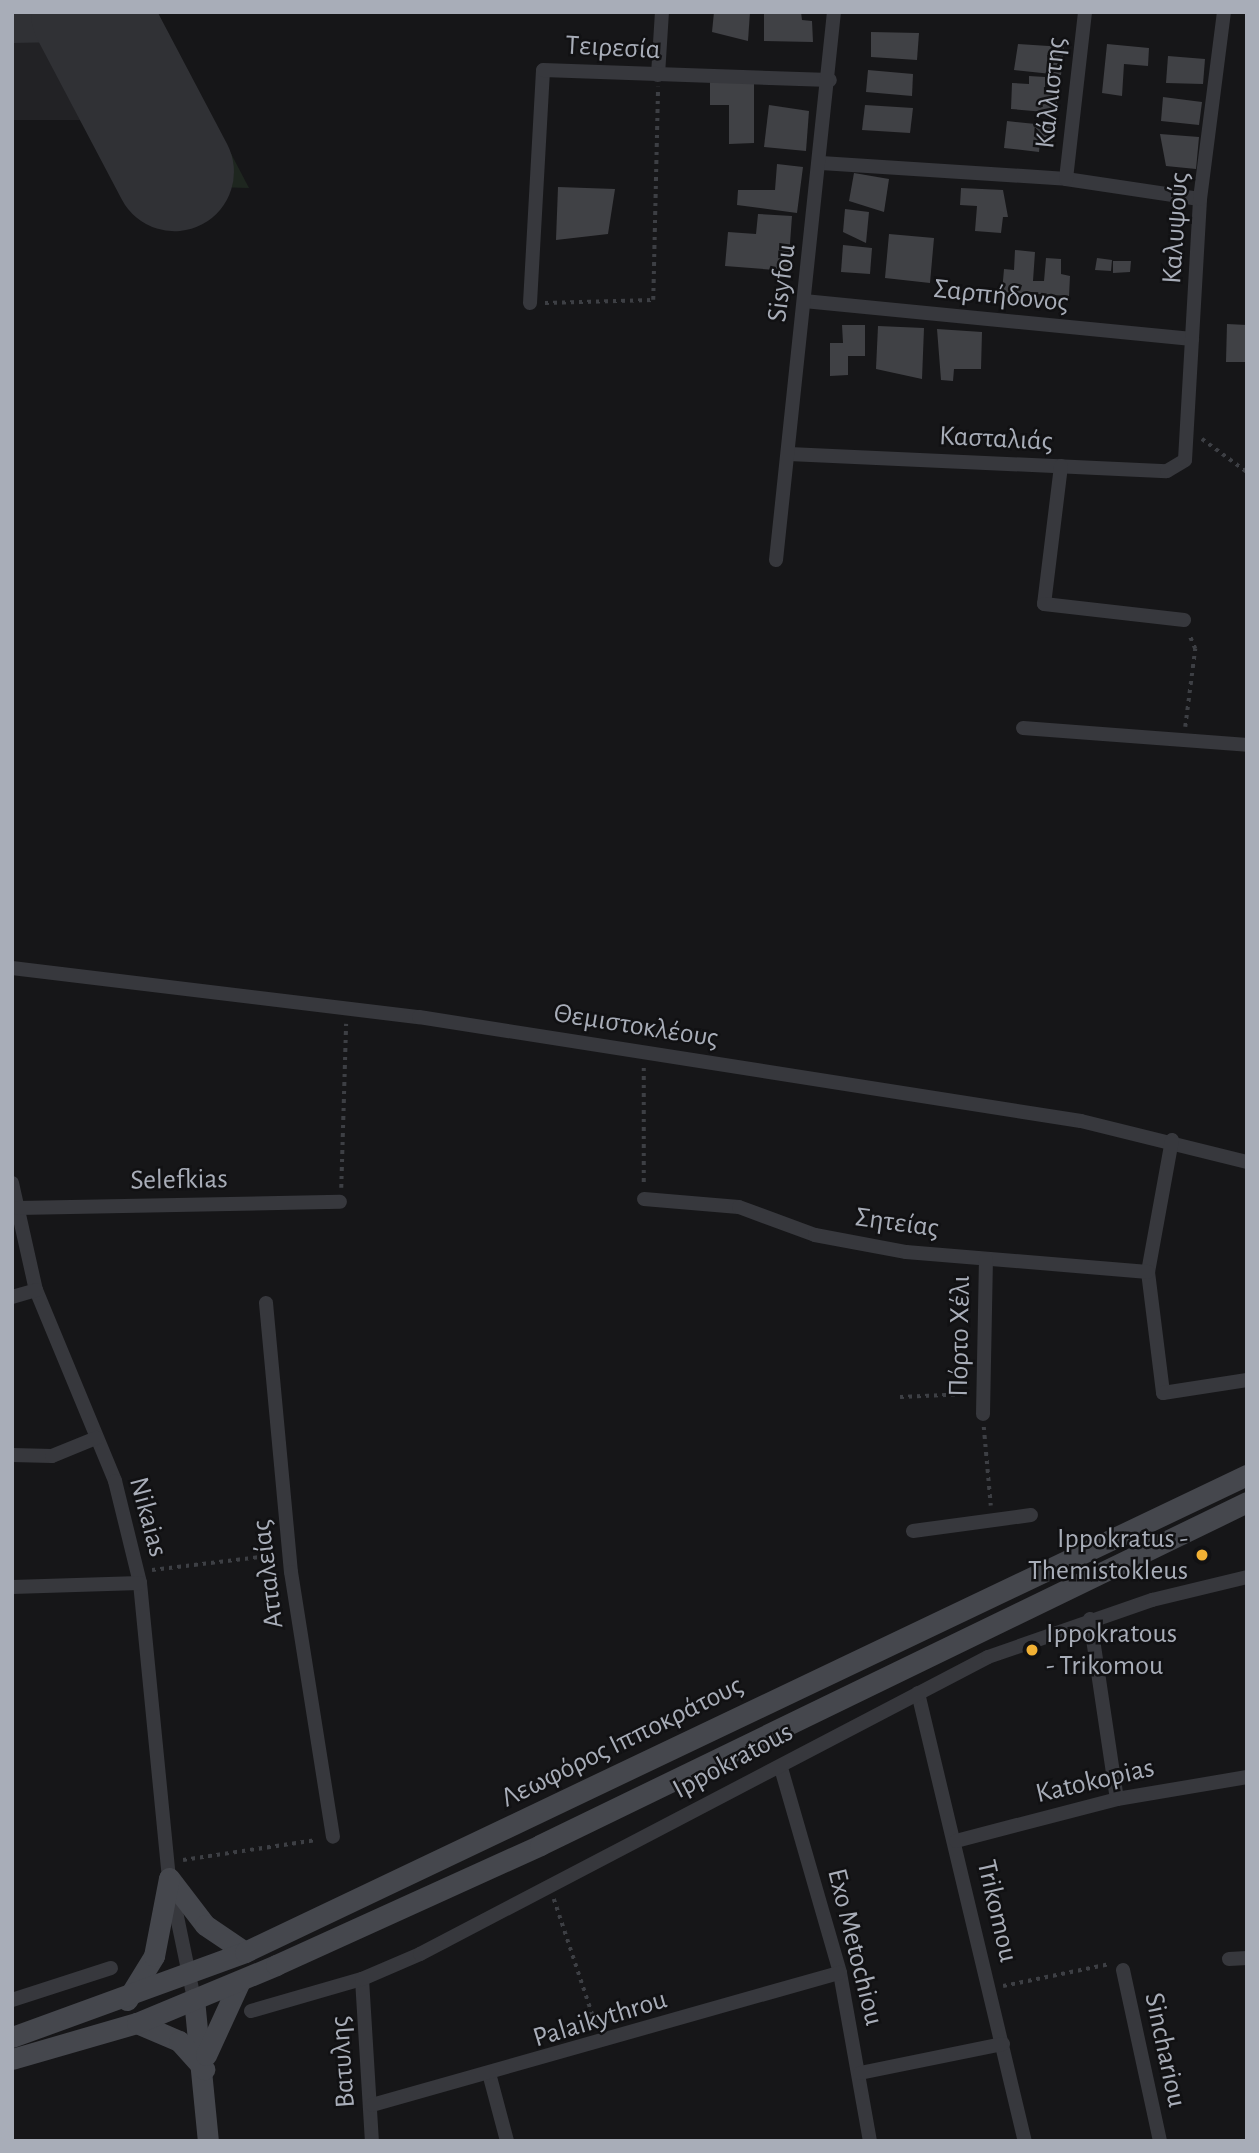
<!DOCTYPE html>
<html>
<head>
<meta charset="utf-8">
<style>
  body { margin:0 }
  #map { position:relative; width:1259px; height:2153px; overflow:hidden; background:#161618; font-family:"Alegreya Sans",sans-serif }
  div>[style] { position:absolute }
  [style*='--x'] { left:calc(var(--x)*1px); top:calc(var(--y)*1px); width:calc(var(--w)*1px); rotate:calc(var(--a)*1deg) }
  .built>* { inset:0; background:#222225 }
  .green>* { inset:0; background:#1e261f }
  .taxiway>* { height:47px; margin:-23.5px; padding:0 23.5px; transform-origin:23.5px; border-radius:23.5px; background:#303135 }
  .runway>* { height:119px; margin:-59.5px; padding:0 59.5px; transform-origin:59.5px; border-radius:59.5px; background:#303135 }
  .building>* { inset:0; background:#404145 }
  .path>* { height:3.5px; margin-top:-1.75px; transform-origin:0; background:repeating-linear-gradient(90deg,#3d3f44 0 3.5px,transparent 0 8.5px) }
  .street>* { height:14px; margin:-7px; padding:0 7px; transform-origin:7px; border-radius:7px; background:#37383d }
  .secondary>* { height:21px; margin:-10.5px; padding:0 10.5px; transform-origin:10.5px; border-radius:10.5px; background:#45474d }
  .dots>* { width:19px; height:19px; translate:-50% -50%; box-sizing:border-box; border:4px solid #111113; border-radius:50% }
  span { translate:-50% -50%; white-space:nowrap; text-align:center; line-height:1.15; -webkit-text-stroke:5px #111113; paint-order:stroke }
  .street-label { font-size:28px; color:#a8adb8 }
  .poi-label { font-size:28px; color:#a8adb8 }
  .right { translate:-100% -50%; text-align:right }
  .left { translate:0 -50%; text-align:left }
  .frame { position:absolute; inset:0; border:14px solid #a8adb8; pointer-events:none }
</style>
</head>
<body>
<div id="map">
  <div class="built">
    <i style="clip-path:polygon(12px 12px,57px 12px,109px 120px,12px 120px)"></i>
  </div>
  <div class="green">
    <i style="clip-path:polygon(122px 12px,157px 12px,249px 188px,213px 187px)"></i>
  </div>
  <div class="taxiway">
    <i style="--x:62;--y:12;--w:6;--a:108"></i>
    <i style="--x:60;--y:18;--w:67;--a:35.8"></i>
    <i style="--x:12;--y:19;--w:48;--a:-1.2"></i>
  </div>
  <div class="runway">
    <i style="--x:90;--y:12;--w:180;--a:62.2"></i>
  </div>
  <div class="building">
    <i style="clip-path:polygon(714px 12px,750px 12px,748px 41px,712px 32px)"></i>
    <i style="clip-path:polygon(764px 12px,801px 12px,802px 20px,812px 21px,813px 42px,764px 41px)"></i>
    <i style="clip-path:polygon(871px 32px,919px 33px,917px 60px,871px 57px)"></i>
    <i style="clip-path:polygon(1018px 44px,1064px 47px,1061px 75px,1014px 70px)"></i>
    <i style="clip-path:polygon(1107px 44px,1149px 48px,1148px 66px,1124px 64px,1122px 96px,1102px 93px)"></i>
    <i style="clip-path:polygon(1168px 56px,1205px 59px,1203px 84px,1166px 83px)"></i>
    <i style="clip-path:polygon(868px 70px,913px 74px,912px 96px,866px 92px)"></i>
    <i style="clip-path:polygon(1029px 76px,1045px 77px,1045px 89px,1058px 91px,1056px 113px,1011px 109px,1012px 83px,1029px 84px)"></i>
    <i style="clip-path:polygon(710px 82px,754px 82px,754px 143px,729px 144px,729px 105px,710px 105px)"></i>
    <i style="clip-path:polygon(1163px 97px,1202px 102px,1199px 125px,1161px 121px)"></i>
    <i style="clip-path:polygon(769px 105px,809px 111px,806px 151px,764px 147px)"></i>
    <i style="clip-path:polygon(865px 105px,913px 108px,910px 133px,862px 130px)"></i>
    <i style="clip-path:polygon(1007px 121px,1055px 126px,1052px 143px,1040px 142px,1039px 152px,1004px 148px)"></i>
    <i style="clip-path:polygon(1160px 134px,1199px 137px,1196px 169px,1166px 166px)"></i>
    <i style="clip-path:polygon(777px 164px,803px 167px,797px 213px,737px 205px,738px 190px,775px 190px)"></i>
    <i style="clip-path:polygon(854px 173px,889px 179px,884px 212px,849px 201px)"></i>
    <i style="clip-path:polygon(558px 187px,615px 189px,608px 234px,556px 240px)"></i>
    <i style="clip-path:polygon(961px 188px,1003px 190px,1008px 217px,1003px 217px,1001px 233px,975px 231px,977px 206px,960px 205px)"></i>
    <i style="clip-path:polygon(845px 209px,869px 212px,866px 243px,843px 232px)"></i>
    <i style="clip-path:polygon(758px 214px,792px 216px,788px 271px,725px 266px,728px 232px,756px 234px)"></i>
    <i style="clip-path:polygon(889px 234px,934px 238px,930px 283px,885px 278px)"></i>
    <i style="clip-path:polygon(843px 245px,872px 248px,870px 274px,841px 272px)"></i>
    <i style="clip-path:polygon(1015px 250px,1035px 252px,1033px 281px,1044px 281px,1046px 258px,1061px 259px,1061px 274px,1070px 276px,1069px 296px,1002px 292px,1004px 269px,1014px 270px)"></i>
    <i style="clip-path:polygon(1097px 258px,1112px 260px,1111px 271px,1095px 270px)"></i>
    <i style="clip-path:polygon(1113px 261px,1131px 261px,1130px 272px,1113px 273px)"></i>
    <i style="clip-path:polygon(1227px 324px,1247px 325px,1247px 362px,1226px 362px)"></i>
    <i style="clip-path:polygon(842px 325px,865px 325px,865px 356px,848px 356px,848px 375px,830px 376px,830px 343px,843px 343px)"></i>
    <i style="clip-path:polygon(878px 326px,924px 328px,922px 379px,876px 369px)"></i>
    <i style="clip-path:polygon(937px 329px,982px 332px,981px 369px,954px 369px,953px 381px,941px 380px)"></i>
  </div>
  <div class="path">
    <i style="--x:545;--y:303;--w:108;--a:-1.6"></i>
    <i style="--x:653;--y:300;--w:213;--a:-88.7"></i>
    <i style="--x:1202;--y:439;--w:56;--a:36.3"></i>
    <i style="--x:1185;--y:727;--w:79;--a:-82.7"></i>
    <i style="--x:1195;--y:649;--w:15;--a:-113"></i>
    <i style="--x:644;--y:1068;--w:115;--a:90"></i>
    <i style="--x:341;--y:1188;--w:164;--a:-88.3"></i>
    <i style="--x:900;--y:1397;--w:68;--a:-2.5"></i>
    <i style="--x:984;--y:1427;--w:79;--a:84.9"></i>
    <i style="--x:152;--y:1570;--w:126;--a:-6.8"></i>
    <i style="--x:183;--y:1860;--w:135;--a:-8.5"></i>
    <i style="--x:554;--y:1899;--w:136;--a:71.6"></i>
    <i style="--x:1003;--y:1986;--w:109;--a:-11.6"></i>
  </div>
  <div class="street">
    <i style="--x:658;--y:75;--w:63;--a:-86.4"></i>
    <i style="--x:821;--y:163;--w:246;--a:3.7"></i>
    <i style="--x:1066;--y:179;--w:135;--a:8.5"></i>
    <i style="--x:1066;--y:179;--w:168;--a:-83.5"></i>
    <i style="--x:804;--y:301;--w:390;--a:5.6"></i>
    <i style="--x:530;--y:303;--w:233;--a:-86.8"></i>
    <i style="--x:543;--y:70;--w:287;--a:2"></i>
    <i style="--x:789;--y:454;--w:378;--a:2.6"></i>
    <i style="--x:1167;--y:471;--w:21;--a:-31"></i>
    <i style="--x:1185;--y:460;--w:261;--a:-86.7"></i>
    <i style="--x:1200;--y:199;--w:189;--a:-82.7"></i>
    <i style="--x:1061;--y:466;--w:139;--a:97"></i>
    <i style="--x:1044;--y:604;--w:141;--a:6.5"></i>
    <i style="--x:776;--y:560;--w:551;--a:-83.96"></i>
    <i style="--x:1023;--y:728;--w:225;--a:4.3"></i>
    <i style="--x:12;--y:968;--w:410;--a:6.9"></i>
    <i style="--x:419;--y:1017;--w:670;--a:8.93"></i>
    <i style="--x:1081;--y:1121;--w:171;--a:13.9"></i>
    <i style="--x:1172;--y:1140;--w:134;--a:100.3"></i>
    <i style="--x:1148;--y:1272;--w:122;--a:82.9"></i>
    <i style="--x:1163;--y:1393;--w:85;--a:-8.8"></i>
    <i style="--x:12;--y:1183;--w:110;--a:77.4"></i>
    <i style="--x:36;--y:1290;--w:207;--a:67.5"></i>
    <i style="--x:115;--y:1481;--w:105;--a:76.2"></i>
    <i style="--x:140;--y:1583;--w:296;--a:84.4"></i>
    <i style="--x:169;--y:1878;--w:124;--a:78.3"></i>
    <i style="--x:644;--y:1199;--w:95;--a:4.8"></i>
    <i style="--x:739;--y:1207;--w:81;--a:20.2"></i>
    <i style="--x:815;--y:1235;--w:93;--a:10.6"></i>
    <i style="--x:906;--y:1252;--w:243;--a:4.7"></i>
    <i style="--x:18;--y:1208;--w:322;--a:-1.1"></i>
    <i style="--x:12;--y:1297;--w:25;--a:-16"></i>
    <i style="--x:266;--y:1303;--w:270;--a:84.7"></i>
    <i style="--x:291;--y:1572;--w:268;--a:81"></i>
    <i style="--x:983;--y:1414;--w:155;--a:-88.9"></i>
    <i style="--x:12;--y:1455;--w:40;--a:1.4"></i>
    <i style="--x:52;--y:1456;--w:48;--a:-22.2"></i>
    <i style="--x:913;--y:1531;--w:119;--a:-7.7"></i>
    <i style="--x:12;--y:1587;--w:128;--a:-1.8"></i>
    <i style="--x:1090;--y:1619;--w:182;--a:81.5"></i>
    <i style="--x:918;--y:1693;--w:461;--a:76.6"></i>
    <i style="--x:781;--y:1768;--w:213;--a:73.9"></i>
    <i style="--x:840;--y:1973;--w:171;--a:79.9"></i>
    <i style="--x:956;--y:1841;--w:166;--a:-14.6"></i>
    <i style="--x:1117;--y:1799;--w:132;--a:-9.6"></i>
    <i style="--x:1229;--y:1959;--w:18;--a:-3"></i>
    <i style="--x:1123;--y:1970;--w:175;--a:77.8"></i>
    <i style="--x:362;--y:1979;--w:162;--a:86.5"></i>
    <i style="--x:12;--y:2000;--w:104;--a:-17.9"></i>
    <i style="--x:251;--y:2011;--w:116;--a:-16.1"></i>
    <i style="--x:362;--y:1979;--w:63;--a:-23.3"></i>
    <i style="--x:420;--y:1954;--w:641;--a:-27.6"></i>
    <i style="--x:988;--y:1657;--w:174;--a:-19.2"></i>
    <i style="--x:1152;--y:1600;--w:98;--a:-13.6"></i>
    <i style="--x:860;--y:2073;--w:146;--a:-11.5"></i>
    <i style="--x:490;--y:2077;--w:66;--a:75.1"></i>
    <i style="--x:372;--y:2105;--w:486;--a:-15.8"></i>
  </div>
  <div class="secondary">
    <i style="--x:169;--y:1878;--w:59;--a:52.5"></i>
    <i style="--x:205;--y:1925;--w:48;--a:34"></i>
    <i style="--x:194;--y:1999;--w:143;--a:84.4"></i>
    <i style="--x:127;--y:2000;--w:52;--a:-58.5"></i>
    <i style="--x:154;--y:1956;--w:79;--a:-79.1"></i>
    <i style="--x:137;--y:2023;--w:46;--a:23.2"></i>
    <i style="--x:179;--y:2041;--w:38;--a:48"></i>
    <i style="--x:12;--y:2037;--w:248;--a:-20"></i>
    <i style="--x:245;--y:1952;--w:1110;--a:-25.46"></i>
    <i style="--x:206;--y:2055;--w:81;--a:-65.3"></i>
    <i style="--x:12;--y:2059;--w:130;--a:-16.1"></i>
    <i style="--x:137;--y:2023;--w:151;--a:-22.6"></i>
    <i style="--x:276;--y:1965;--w:290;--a:-24.4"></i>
    <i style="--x:540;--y:1845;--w:786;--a:-25.88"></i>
  </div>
  <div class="dots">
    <i style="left:1202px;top:1555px;background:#f2b134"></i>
    <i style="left:1032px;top:1650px;background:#f2b134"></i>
  </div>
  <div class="street-label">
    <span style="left:613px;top:48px;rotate:3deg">Τειρεσία</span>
    <span style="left:1051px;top:93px;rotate:-84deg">Κάλλιστης</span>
    <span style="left:1176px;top:228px;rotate:-86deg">Καλυψούς</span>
    <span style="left:782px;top:283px;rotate:-83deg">Sisyfou</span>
    <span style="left:1001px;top:296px;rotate:6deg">Σαρπήδονος</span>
    <span style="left:996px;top:439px;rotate:3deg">Κασταλιάς</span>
    <span style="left:636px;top:1026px;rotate:9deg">Θεμιστοκλέους</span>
    <span style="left:179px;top:1180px;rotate:-1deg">Selefkias</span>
    <span style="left:897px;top:1223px;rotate:8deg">Σητείας</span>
    <span style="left:960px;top:1336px;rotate:-89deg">Πόρτο Χέλι</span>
    <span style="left:148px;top:1517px;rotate:75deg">Nikaias</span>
    <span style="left:268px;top:1574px;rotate:-97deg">Ατταλείας</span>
    <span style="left:622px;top:1742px;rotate:-26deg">Λεωφόρος Ιπποκράτους</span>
    <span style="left:733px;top:1761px;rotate:-28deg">Ippokratous</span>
    <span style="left:1095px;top:1781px;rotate:-13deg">Katokopias</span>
    <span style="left:997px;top:1911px;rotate:77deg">Trikomou</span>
    <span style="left:855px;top:1947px;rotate:76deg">Exo Metochiou</span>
    <span style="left:600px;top:2019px;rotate:-17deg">Palaikythrou</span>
    <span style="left:1165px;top:2050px;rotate:78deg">Sinchariou</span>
    <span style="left:343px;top:2062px;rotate:-94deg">Βατυλης</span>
  </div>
  <div class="poi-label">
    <span class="right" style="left:1188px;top:1555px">Ippokratus -<br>Themistokleus</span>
    <span class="left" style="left:1046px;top:1650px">Ippokratous<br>- Trikomou</span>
  </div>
  <div class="frame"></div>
</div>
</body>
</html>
